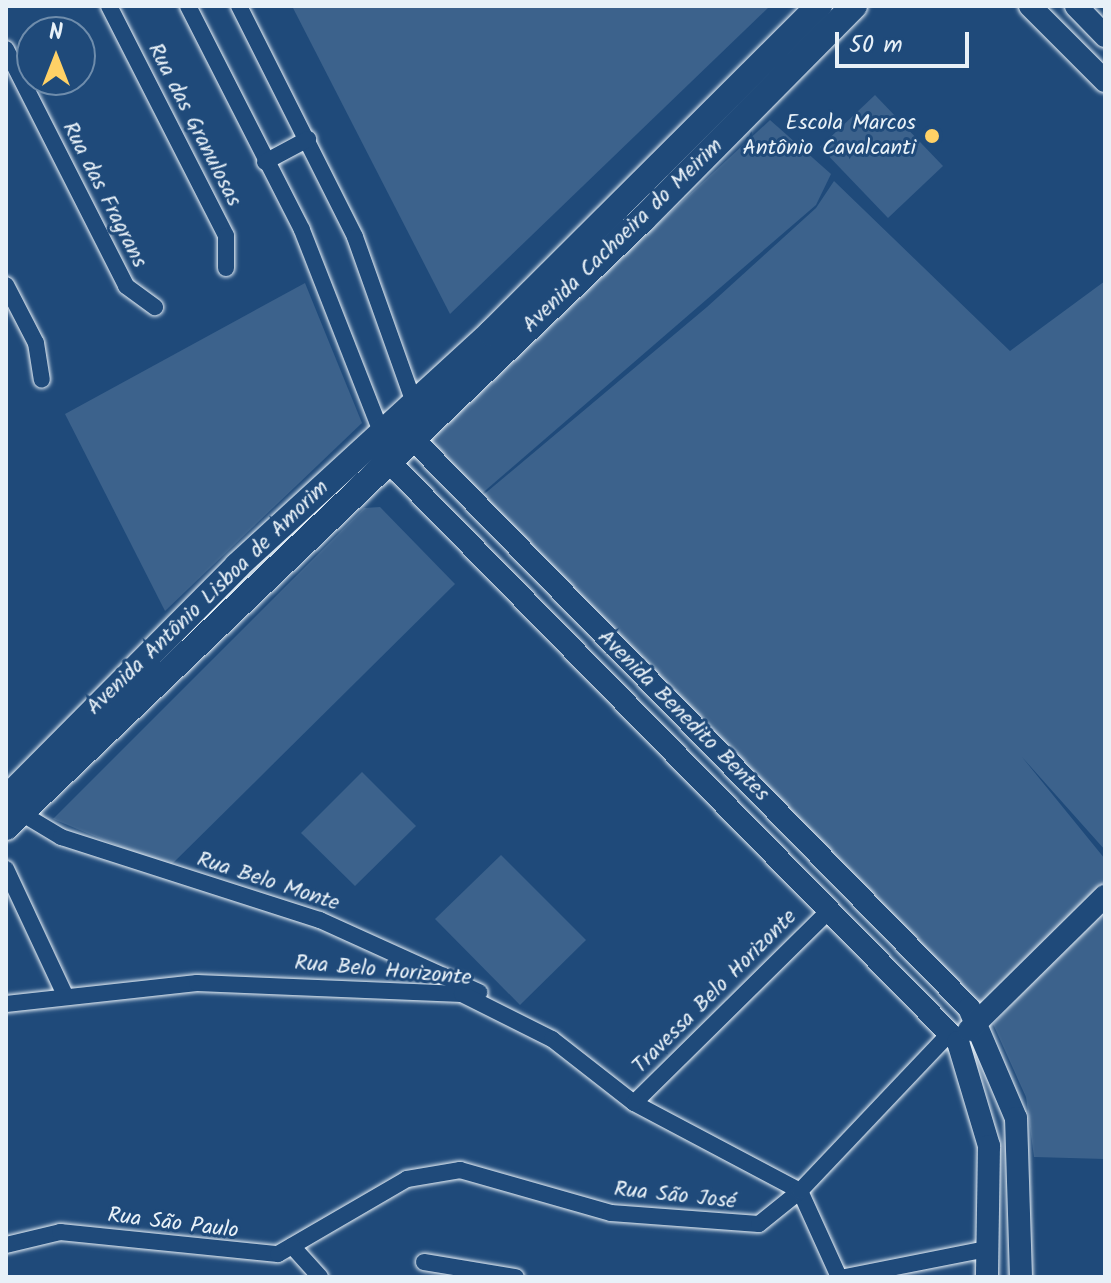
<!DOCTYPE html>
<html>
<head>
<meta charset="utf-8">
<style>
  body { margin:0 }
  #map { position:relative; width:1111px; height:1283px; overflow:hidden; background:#1f4a7a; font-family:Kalam,sans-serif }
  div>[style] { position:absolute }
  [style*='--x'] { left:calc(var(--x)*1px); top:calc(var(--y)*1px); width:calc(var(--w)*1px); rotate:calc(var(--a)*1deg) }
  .green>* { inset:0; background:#3c628c }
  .roads { filter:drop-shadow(0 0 2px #e8f1f8) drop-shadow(0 0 2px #e8f1f8) }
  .minor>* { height:16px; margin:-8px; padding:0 8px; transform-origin:8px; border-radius:8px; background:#1f4a7a }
  .tertiary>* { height:22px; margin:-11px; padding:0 11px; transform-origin:11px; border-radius:11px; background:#1f4a7a }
  .primary>* { height:26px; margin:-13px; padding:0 13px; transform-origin:13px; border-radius:13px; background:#1f4a7a }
  .dots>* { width:22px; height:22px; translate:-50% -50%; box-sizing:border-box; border:4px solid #1f4a7a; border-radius:50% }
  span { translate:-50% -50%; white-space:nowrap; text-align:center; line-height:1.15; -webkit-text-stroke:6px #1f4a7a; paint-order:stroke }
  .poi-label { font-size:22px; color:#e8f1f8 }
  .right { translate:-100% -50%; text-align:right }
  .street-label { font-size:22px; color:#e8f1f8 }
  .frame { position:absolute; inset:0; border:8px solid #e8f1f8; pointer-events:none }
  .north { position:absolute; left:16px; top:16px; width:80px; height:80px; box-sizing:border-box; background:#1f4a7a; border:2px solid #6f8dac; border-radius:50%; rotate:0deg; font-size:22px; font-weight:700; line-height:32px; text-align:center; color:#e8f1f8 }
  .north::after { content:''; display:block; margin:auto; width:28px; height:36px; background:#ffd166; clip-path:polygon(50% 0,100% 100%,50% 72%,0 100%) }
  .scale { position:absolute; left:835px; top:32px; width:134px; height:36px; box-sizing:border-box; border:4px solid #e8f1f8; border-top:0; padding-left:10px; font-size:24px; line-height:28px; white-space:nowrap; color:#e8f1f8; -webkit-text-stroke:6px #1f4a7a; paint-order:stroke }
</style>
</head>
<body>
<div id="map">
  <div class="green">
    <i style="clip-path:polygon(292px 6px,770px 6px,450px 314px)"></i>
    <i style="clip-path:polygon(875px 95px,943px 166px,888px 218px,820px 147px)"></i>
    <i style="clip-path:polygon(770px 120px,831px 174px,816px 205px,472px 502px,421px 444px)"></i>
    <i style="clip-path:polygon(834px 181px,1010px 351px,1105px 281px,1105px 850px,1022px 757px,1105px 859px,1105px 881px,978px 1008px,476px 501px,707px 307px,816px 208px)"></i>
    <i style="clip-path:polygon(305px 283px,362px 423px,165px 611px,65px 414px)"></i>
    <i style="clip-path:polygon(380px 507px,455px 584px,169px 867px,53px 819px,364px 508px)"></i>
    <i style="clip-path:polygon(362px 772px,416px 826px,355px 886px,301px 833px)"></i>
    <i style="clip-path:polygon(501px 855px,586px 940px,520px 1005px,435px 919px)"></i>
    <i style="clip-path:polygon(1105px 908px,1105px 1159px,1034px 1157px,1026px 1097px,993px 1024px)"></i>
  </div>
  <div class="roads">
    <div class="minor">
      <i style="--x:109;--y:6;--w:258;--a:63"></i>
      <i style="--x:226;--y:236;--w:32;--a:90"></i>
      <i style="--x:188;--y:6;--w:251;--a:63"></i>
      <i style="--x:302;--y:230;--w:217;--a:68.6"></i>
      <i style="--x:239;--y:6;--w:258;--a:63.3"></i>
      <i style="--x:355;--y:237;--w:173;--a:70.4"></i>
      <i style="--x:6;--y:49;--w:266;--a:63.1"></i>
      <i style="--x:126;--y:286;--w:36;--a:36"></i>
      <i style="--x:265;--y:162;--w:49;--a:-28.1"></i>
      <i style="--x:6;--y:285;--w:65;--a:62.7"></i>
      <i style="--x:36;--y:343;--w:37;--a:81"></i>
      <i style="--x:21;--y:813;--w:47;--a:31"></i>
      <i style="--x:61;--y:837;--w:272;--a:17.8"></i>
      <i style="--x:320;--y:920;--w:175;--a:24.4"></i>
      <i style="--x:6;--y:869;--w:139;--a:64.9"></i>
      <i style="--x:6;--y:1004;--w:192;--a:-6.3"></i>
      <i style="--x:197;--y:983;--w:265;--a:2.4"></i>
      <i style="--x:462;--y:994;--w:101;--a:26.6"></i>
      <i style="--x:552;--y:1039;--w:104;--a:38"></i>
      <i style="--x:634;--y:1103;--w:188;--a:27.9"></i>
      <i style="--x:800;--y:1191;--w:94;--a:65.6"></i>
      <i style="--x:634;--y:1103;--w:271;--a:-44.6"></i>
      <i style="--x:6;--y:1245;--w:56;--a:-13.5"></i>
      <i style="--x:60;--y:1232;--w:219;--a:5.8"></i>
      <i style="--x:278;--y:1254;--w:149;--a:-30.2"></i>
      <i style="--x:407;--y:1179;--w:54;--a:-9.6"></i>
      <i style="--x:460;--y:1170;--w:157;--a:15.9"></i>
      <i style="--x:611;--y:1213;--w:148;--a:4.3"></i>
      <i style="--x:759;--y:1224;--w:53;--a:-38.8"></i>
      <i style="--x:800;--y:1191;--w:218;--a:-46.5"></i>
      <i style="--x:292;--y:1246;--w:42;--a:47.9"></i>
      <i style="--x:424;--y:1262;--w:93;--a:9.3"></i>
      <i style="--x:845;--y:1277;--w:145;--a:-11.2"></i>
    </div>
    <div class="tertiary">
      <i style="--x:1030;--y:6;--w:106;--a:45"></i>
      <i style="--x:1076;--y:6;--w:42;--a:46"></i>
      <i style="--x:413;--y:421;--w:18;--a:90"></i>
      <i style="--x:413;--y:439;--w:796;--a:45.66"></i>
      <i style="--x:969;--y:1008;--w:120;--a:66.9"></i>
      <i style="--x:1016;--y:1118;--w:159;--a:88.2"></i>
      <i style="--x:385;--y:448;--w:26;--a:61"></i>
      <i style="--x:398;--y:471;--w:800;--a:45.56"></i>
      <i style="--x:958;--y:1042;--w:109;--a:73.4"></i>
      <i style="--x:989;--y:1146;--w:131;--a:90.9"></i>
      <i style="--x:969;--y:1030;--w:191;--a:-44.6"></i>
    </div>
    <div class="primary">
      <i style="--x:6;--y:799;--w:328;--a:-45.2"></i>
      <i style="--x:237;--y:566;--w:345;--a:-42.5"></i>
      <i style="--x:491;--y:333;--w:463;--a:-44.9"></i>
      <i style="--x:6;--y:827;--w:881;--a:-43.67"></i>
      <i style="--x:643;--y:219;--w:300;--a:-45.3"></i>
    </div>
  </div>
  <div class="dots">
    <i style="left:932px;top:136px;background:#ffd166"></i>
  </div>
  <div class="poi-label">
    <span class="right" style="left:916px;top:136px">Escola Marcos<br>Antônio Cavalcanti</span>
  </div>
  <div class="street-label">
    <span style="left:194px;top:125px;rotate:63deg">Rua das Granulosas</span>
    <span style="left:104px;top:195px;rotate:63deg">Rua das Fragrans</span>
    <span style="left:623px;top:236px;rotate:-44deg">Avenida Cachoeira do Meirim</span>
    <span style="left:208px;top:598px;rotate:-44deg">Avenida Antônio Lisboa de Amorim</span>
    <span style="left:683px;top:716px;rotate:45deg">Avenida Benedito Bentes</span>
    <span style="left:268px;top:882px;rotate:18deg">Rua Belo Monte</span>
    <span style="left:383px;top:971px;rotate:5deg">Rua Belo Horizonte</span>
    <span style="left:715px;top:992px;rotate:-45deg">Travessa Belo Horizonte</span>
    <span style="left:675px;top:1196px;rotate:6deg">Rua São José</span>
    <span style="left:173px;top:1224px;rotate:7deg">Rua São Paulo</span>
  </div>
  <div class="frame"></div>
  <div class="north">N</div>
  <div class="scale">50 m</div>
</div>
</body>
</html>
